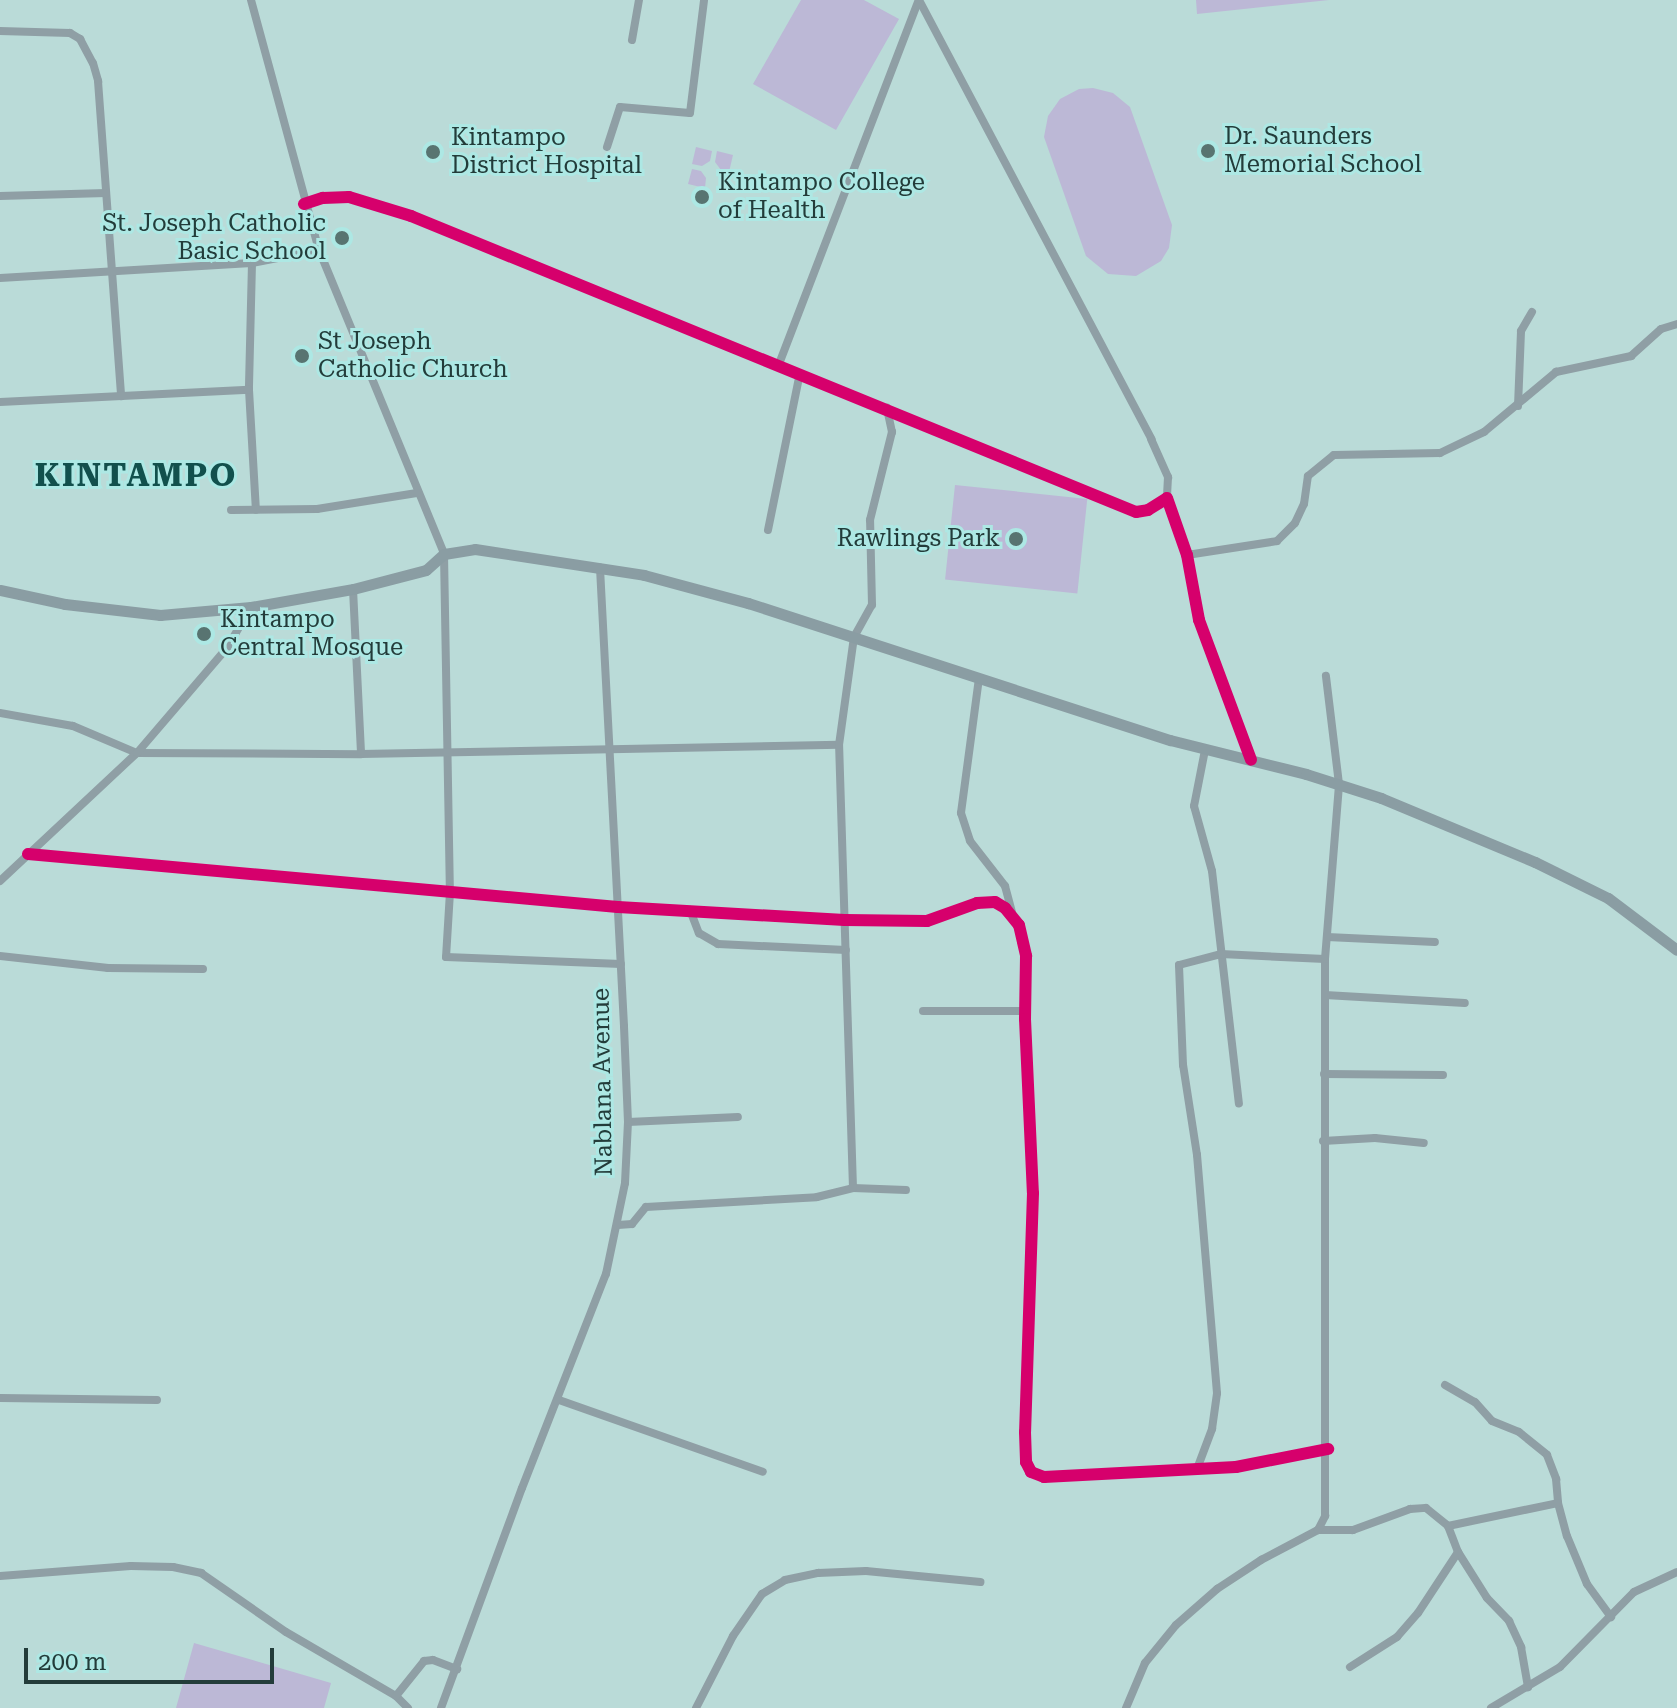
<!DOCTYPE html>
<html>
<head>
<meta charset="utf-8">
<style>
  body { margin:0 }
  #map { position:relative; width:1677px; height:1708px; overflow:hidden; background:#badbd8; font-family:"Roboto Serif",serif }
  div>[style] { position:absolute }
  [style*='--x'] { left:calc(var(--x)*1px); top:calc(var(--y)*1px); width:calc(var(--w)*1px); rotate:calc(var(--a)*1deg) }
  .green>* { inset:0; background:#bcb8d6; transform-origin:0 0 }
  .minor>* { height:8px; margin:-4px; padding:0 4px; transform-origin:4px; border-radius:4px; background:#8f9fa5 }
  .secondary>* { height:11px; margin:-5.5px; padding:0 5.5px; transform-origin:5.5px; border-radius:5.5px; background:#8a9da3 }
  .cycleway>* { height:12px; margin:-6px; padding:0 6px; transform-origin:6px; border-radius:6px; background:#d6006c }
  .dots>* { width:22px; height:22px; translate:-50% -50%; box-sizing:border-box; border:4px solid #ade8e4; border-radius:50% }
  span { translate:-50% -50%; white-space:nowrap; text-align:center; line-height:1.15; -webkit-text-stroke:6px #ade8e4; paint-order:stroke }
  .poi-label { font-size:24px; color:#233c3a }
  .left { translate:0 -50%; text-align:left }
  .right { translate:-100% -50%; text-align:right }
  .street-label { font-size:24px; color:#233c3a }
  .district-label { font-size:32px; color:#12504d; font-weight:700; letter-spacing:2px }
  .scale { position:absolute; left:24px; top:1648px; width:250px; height:36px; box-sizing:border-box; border:4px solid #233c3a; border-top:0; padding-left:10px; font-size:24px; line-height:28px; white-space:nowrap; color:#233c3a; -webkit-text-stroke:6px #ade8e4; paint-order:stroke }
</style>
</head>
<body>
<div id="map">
  <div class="green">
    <i style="clip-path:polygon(801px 0,864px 0,899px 19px,836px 130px,753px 84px)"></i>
    <i style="clip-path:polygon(1196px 0,1329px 0,1197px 14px)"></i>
    <i style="clip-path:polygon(1093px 88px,1113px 93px,1130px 107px,1172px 225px,1169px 248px,1161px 261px,1136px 276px,1108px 274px,1086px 256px,1044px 137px,1048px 116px,1060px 99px,1079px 89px)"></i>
    <i style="clip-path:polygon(696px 147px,712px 151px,710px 161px,702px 166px,692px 164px)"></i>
    <i style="clip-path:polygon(717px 151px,733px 155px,729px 172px,721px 170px,715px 162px)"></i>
    <i style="clip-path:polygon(692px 169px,701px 171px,706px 178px,705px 188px,688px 184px)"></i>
    <i style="left:955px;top:485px;width:133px;height:95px;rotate:6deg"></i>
    <i style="clip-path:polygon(194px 1643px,331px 1683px,324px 1708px,176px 1708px)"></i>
  </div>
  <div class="minor">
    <i style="--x:251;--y:0;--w:259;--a:74.8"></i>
    <i style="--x:319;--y:250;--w:329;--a:67.6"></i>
    <i style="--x:444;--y:554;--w:338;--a:89"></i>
    <i style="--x:450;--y:892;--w:65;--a:93.5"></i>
    <i style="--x:446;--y:957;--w:175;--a:2.3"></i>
    <i style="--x:919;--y:0;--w:497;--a:62.1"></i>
    <i style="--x:1151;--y:439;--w:42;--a:65.9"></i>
    <i style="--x:1168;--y:477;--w:21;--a:93"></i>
    <i style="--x:0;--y:31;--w:70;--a:1.6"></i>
    <i style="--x:70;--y:33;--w:12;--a:31"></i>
    <i style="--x:80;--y:39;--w:27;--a:62"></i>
    <i style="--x:93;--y:63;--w:19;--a:74"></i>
    <i style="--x:98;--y:81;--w:316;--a:85.8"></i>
    <i style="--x:632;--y:40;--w:41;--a:-80.1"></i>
    <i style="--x:607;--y:147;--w:42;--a:-72"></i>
    <i style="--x:620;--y:107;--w:70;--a:4.9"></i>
    <i style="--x:690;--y:113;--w:114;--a:-82.9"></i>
    <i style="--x:0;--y:196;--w:106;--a:-1.6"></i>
    <i style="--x:304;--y:204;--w:20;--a:-18"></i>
    <i style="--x:323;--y:198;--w:26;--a:-2"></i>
    <i style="--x:349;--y:197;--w:65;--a:17"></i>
    <i style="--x:411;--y:216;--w:783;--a:22.21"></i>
    <i style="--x:1136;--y:512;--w:12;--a:-9"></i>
    <i style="--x:1148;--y:510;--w:22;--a:-32"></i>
    <i style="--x:1167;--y:498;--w:60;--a:70.7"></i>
    <i style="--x:1187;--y:555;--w:66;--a:79.5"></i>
    <i style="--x:1199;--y:620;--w:149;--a:69.6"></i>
    <i style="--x:252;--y:263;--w:127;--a:91.4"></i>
    <i style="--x:249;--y:390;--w:120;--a:86.7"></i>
    <i style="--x:0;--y:278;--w:252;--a:-3.4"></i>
    <i style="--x:252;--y:263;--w:68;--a:-11"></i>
    <i style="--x:779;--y:364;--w:390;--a:-69"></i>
    <i style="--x:0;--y:402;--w:249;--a:-2.8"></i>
    <i style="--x:1518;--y:406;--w:75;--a:-87.7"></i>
    <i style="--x:1521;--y:331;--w:22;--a:-60"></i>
    <i style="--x:231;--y:510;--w:86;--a:-0.7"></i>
    <i style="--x:317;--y:509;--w:101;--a:-9.1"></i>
    <i style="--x:768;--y:530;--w:160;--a:-78.5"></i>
    <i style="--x:1187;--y:555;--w:91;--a:-8.8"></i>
    <i style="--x:1277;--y:541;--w:25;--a:-45"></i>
    <i style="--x:1295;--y:523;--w:21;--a:-65"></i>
    <i style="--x:1304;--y:504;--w:28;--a:-82"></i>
    <i style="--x:1308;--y:476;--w:33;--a:-39"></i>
    <i style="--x:1334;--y:455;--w:106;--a:-1.1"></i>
    <i style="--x:1440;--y:453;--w:49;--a:-25.5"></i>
    <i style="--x:1484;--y:432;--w:94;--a:-39.8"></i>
    <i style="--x:1556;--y:372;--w:77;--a:-12"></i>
    <i style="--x:1631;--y:356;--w:40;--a:-42"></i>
    <i style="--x:1661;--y:329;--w:17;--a:-17"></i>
    <i style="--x:353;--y:589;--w:165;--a:87.2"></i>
    <i style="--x:979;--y:678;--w:136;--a:97.6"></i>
    <i style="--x:961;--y:813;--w:29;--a:72"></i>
    <i style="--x:970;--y:841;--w:57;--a:52.1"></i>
    <i style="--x:1005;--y:886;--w:30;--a:75"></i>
    <i style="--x:0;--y:713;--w:74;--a:10.1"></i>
    <i style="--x:73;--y:726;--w:69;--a:22.9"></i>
    <i style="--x:137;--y:753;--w:224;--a:0.3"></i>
    <i style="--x:361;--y:754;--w:478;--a:-1.1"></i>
    <i style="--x:1205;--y:750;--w:57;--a:101.1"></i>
    <i style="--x:1194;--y:806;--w:67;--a:74.5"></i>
    <i style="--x:1212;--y:871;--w:234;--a:83.4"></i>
    <i style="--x:28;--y:854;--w:592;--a:5.13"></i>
    <i style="--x:618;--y:907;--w:227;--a:3.3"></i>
    <i style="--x:845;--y:920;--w:82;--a:0.7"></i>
    <i style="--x:927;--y:921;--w:53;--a:-19.8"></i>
    <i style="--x:977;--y:903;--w:18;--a:-3"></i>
    <i style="--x:995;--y:902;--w:12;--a:31"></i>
    <i style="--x:1005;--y:908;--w:22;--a:51"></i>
    <i style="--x:1019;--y:925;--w:32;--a:77"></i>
    <i style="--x:1026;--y:956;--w:63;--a:90.9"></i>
    <i style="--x:1025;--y:1019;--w:174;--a:87.4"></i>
    <i style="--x:1033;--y:1193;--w:239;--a:91.9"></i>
    <i style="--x:1025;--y:1432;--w:30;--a:88"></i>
    <i style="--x:1026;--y:1462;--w:11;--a:63"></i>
    <i style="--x:1031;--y:1472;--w:14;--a:21"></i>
    <i style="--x:1044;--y:1477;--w:192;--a:-3"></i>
    <i style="--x:1236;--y:1467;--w:94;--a:-11.1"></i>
    <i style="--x:0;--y:881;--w:187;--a:-43.1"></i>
    <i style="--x:137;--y:753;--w:138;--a:-49.4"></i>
    <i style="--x:227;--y:648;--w:48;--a:-59.7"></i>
    <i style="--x:690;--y:910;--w:25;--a:69"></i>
    <i style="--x:699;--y:933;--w:22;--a:30"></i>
    <i style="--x:718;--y:944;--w:128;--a:2.7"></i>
    <i style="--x:1327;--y:937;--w:108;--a:2.7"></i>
    <i style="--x:0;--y:956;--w:109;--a:6.3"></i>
    <i style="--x:108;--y:968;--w:95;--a:0.6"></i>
    <i style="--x:1325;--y:995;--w:140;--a:3.3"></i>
    <i style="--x:923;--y:1011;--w:102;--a:0"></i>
    <i style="--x:1324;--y:1074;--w:119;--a:0.5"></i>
    <i style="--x:628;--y:1122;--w:110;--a:-2.6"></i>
    <i style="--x:1323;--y:1141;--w:52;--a:-3.3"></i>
    <i style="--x:1375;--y:1138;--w:49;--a:5.8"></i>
    <i style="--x:853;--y:1188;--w:53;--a:2.2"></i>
    <i style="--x:618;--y:1225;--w:14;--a:-4"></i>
    <i style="--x:632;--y:1224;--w:22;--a:-51"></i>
    <i style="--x:646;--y:1207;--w:171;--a:-3.3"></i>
    <i style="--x:817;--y:1197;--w:37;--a:-14"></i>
    <i style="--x:853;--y:1188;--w:443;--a:-91.8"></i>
    <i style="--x:839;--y:745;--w:109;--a:-82.1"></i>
    <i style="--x:854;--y:637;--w:37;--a:-61"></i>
    <i style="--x:872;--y:605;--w:85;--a:-91.3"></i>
    <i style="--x:870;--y:520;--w:91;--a:-76"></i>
    <i style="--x:892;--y:432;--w:25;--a:-102"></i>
    <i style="--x:1445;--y:1385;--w:34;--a:30"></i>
    <i style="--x:1475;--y:1402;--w:25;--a:48"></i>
    <i style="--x:1492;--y:1421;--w:29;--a:22"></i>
    <i style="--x:1519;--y:1432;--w:36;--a:39"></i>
    <i style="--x:1547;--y:1455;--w:26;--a:69"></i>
    <i style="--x:1556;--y:1479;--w:24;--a:85"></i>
    <i style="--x:1558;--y:1503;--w:34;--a:75"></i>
    <i style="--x:1567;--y:1536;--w:52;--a:67.4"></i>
    <i style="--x:1587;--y:1584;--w:41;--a:54"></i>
    <i style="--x:0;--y:1398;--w:157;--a:0.7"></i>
    <i style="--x:559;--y:1400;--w:216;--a:19.4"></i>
    <i style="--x:1197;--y:1469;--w:43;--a:-69.4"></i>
    <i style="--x:1212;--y:1429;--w:36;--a:-82"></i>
    <i style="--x:1217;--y:1393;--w:239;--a:-94.8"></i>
    <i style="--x:1197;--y:1155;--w:91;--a:-98.8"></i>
    <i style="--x:1183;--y:1065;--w:100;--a:-92.3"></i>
    <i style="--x:1179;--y:965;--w:43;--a:-14.7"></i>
    <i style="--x:1221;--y:954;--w:104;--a:2.8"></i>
    <i style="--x:1448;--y:1526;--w:28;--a:69"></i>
    <i style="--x:1458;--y:1552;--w:54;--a:57.8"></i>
    <i style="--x:1487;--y:1598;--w:32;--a:46"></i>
    <i style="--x:1509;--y:1621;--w:29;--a:65"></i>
    <i style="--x:1521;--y:1647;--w:41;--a:80.1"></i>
    <i style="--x:1318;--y:1530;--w:35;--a:0"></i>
    <i style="--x:1353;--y:1530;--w:61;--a:-20.2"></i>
    <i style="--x:1410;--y:1509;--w:16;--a:-4"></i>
    <i style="--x:1426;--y:1508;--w:28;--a:39"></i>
    <i style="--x:1448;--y:1526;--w:112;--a:-11.8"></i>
    <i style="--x:0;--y:1576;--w:131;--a:-4.4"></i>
    <i style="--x:131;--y:1566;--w:42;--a:1.4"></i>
    <i style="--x:173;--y:1567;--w:29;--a:12"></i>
    <i style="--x:201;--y:1573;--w:103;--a:34.8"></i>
    <i style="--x:286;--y:1632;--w:127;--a:30.2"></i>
    <i style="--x:396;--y:1696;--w:17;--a:45"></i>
    <i style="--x:1350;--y:1667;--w:56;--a:-32.6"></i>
    <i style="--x:1397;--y:1637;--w:32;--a:-49"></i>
    <i style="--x:1418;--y:1613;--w:73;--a:-56.7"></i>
    <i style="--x:396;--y:1696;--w:45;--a:-51.3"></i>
    <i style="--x:424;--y:1661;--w:9;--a:-6"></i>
    <i style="--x:433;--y:1660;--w:26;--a:21"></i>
    <i style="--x:441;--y:1708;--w:234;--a:-69.8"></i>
    <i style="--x:522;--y:1488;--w:230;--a:-68.6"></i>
    <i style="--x:606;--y:1274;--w:93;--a:-78.2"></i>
    <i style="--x:625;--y:1183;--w:61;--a:-87.2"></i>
    <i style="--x:628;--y:1122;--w:96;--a:-92.4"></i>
    <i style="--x:624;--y:1026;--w:459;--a:-93"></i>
    <i style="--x:696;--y:1708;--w:81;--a:-62.8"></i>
    <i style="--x:733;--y:1636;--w:51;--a:-55.4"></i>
    <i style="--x:762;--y:1594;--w:27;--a:-31"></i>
    <i style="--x:785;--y:1580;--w:34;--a:-12"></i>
    <i style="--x:818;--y:1573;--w:48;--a:-2.4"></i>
    <i style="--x:866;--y:1571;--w:115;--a:5.5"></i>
    <i style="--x:1126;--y:1708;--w:49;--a:-67.1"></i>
    <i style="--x:1145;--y:1663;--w:49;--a:-50.8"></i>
    <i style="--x:1176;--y:1625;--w:55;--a:-41.3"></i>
    <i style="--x:1217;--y:1589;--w:53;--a:-33.4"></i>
    <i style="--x:1261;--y:1560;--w:64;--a:-27.8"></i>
    <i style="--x:1318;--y:1530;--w:16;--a:-63"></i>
    <i style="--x:1325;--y:1516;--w:557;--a:-90"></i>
    <i style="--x:1325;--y:959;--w:176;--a:-85.4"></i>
    <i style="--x:1339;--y:784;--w:109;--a:-96.9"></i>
    <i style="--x:1491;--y:1708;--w:80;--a:-30.7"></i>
    <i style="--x:1560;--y:1667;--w:105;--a:-45.4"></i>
    <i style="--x:1634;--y:1592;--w:47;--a:-24.9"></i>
  </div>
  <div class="secondary">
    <i style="--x:0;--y:590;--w:66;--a:12.2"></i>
    <i style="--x:65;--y:604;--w:96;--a:6.6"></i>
    <i style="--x:160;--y:615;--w:91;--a:-5"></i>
    <i style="--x:251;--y:607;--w:104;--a:-10"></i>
    <i style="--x:353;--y:589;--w:75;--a:-14.6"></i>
    <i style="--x:426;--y:570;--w:24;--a:-42"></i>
    <i style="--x:444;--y:554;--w:31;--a:-9"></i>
    <i style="--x:475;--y:549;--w:171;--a:8.7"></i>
    <i style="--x:644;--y:575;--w:108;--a:15.1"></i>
    <i style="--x:748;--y:603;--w:444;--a:18"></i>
    <i style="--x:1170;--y:740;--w:140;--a:14"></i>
    <i style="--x:1306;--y:774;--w:79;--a:17.7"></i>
    <i style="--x:1381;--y:798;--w:167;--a:22.6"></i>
    <i style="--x:1535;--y:862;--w:81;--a:26.3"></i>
    <i style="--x:1608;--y:898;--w:86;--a:37"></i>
  </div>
  <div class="cycleway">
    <i style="--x:304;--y:204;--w:20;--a:-18"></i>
    <i style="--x:323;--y:198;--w:26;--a:-2"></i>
    <i style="--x:349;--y:197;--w:65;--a:17"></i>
    <i style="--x:411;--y:216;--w:783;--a:22.21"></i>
    <i style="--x:1136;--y:512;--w:12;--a:-9"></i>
    <i style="--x:1148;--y:510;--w:22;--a:-32"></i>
    <i style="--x:1167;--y:498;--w:60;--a:70.7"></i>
    <i style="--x:1187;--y:555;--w:66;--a:79.5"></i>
    <i style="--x:1199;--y:620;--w:149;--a:69.6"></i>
    <i style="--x:28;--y:854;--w:592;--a:5.13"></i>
    <i style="--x:618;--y:907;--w:227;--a:3.3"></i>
    <i style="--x:845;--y:920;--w:82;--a:0.7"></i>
    <i style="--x:927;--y:921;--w:53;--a:-19.8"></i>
    <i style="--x:977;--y:903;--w:18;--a:-3"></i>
    <i style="--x:995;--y:902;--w:12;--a:31"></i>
    <i style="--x:1005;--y:908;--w:22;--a:51"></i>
    <i style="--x:1019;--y:925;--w:32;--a:77"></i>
    <i style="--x:1026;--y:956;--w:63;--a:90.9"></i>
    <i style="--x:1025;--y:1019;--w:174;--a:87.4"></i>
    <i style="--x:1033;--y:1193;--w:239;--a:91.9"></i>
    <i style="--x:1025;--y:1432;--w:30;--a:88"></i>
    <i style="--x:1026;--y:1462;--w:11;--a:63"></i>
    <i style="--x:1031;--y:1472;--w:14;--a:21"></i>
    <i style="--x:1044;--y:1477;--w:192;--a:-3"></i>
    <i style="--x:1236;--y:1467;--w:94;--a:-11.1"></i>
  </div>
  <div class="dots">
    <i style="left:1208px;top:151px;background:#587471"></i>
    <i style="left:433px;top:152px;background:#587471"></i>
    <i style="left:702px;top:197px;background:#587471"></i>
    <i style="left:342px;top:238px;background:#587471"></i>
    <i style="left:302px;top:356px;background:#587471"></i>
    <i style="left:1016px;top:539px;background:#587471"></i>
    <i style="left:204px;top:634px;background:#587471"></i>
  </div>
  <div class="poi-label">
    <span class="left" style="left:1224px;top:151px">Dr. Saunders<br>Memorial School</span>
    <span class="left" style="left:451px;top:152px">Kintampo<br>District Hospital</span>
    <span class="left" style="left:718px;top:197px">Kintampo College<br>of Health</span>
    <span class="right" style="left:326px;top:238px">St. Joseph Catholic<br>Basic School</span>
    <span class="left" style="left:318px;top:356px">St Joseph<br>Catholic Church</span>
    <span class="right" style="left:1000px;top:539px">Rawlings Park</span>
    <span class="left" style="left:220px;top:634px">Kintampo<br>Central Mosque</span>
  </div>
  <div class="street-label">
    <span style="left:603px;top:1082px;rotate:-91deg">Nablana Avenue</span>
  </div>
  <div class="district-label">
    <span style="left:136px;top:475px">KINTAMPO</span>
  </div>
  <div class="scale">200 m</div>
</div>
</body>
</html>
